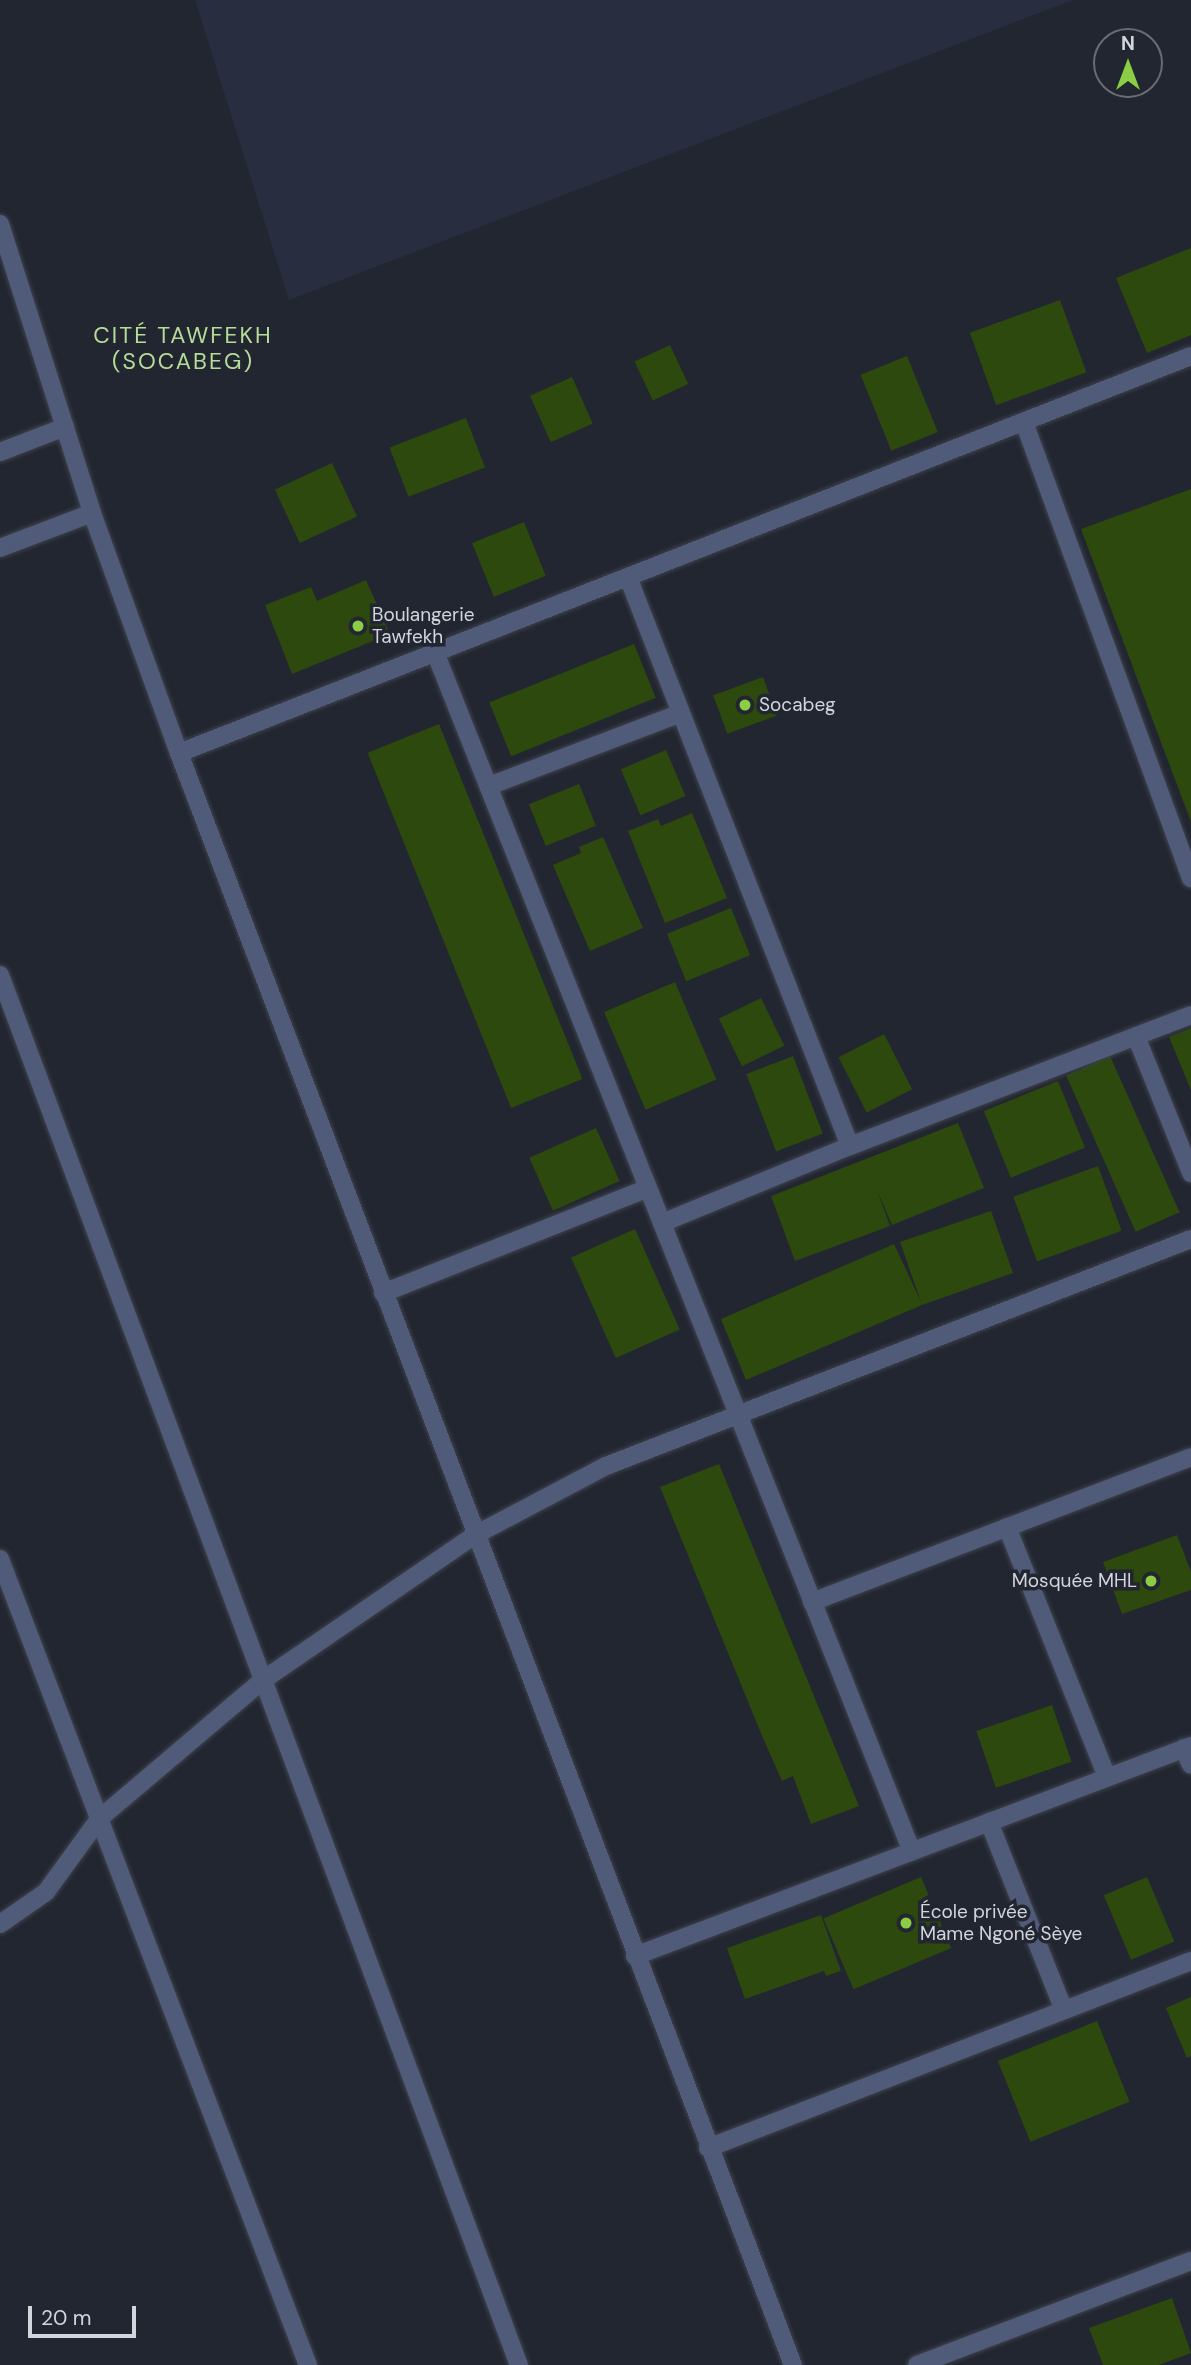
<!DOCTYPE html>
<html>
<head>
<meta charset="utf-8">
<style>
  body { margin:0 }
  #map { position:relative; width:1191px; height:2365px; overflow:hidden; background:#222631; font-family:"DM Sans",sans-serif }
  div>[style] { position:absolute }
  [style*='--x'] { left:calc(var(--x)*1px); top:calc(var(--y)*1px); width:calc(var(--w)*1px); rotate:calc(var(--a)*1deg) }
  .built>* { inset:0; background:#282e3f }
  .building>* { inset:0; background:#2d490e; transform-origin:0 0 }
  .roads { filter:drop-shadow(0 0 2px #3e424c) drop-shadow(0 0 2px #3e424c) }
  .minor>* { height:18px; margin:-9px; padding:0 9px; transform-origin:9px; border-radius:9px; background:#505b79 }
  .dots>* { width:19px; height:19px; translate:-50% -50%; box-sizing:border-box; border:4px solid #222631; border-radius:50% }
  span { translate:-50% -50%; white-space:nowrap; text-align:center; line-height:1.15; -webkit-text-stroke:7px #222631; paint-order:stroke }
  .poi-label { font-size:19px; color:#d2d5dc }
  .left { translate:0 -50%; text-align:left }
  .right { translate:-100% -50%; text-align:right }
  .quarter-label { font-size:23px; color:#b6dd98; letter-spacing:2px }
  .north { position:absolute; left:1093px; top:28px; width:70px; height:70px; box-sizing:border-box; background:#222631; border:2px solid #686c75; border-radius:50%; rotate:0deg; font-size:19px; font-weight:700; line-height:28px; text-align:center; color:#d2d5dc }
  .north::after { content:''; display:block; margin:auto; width:24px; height:32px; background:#8bce46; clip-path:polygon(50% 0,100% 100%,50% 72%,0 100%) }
  .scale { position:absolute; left:28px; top:2306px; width:108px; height:32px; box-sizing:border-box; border:4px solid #d2d5dc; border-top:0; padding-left:9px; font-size:21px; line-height:24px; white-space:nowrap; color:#d2d5dc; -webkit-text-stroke:5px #222631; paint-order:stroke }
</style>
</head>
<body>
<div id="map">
  <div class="built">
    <i style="clip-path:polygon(195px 0,1073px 0,289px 300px)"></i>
  </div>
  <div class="building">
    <i style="clip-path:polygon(1191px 248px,1191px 335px,1147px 353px,1116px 278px)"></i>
    <i style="left:1060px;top:300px;width:77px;height:96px;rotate:70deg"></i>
    <i style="left:670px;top:345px;width:43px;height:39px;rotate:65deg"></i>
    <i style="left:907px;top:356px;width:82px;height:50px;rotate:68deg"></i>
    <i style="left:572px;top:377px;width:51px;height:46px;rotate:66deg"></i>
    <i style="left:466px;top:418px;width:53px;height:82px;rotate:69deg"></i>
    <i style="left:332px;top:463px;width:59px;height:63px;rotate:65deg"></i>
    <i style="clip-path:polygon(1191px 489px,1191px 822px,1081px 529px)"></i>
    <i style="left:524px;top:522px;width:58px;height:56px;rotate:68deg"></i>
    <i style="clip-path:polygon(366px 580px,390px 634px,292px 674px,265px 605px,311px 587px,317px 601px)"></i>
    <i style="left:634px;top:644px;width:58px;height:156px;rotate:68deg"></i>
    <i style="left:763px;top:677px;width:41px;height:53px;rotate:70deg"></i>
    <i style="left:439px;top:724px;width:383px;height:77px;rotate:68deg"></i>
    <i style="left:666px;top:750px;width:50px;height:49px;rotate:67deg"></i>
    <i style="left:579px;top:784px;width:45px;height:54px;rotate:68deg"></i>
    <i style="clip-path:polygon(692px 813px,727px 898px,665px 923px,628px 831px,658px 819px,661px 826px)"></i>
    <i style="clip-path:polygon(603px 837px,643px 928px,590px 951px,553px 865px,581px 853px,579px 847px)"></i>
    <i style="left:731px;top:908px;width:51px;height:69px;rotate:68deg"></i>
    <i style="left:675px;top:982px;width:106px;height:77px;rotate:67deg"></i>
    <i style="left:761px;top:998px;width:53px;height:47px;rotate:64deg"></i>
    <i style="clip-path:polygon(1191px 1028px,1191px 1090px,1169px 1037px)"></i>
    <i style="left:884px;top:1034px;width:62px;height:51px;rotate:63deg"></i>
    <i style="left:793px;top:1056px;width:83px;height:50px;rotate:69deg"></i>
    <i style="left:1110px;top:1056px;width:171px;height:48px;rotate:66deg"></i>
    <i style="left:1058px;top:1081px;width:72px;height:80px;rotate:68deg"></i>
    <i style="clip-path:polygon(958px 1123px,984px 1188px,892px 1225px,877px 1190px,890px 1226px,795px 1261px,771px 1196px)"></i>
    <i style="left:596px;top:1128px;width:58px;height:73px;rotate:66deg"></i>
    <i style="left:1098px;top:1166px;width:69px;height:90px;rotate:70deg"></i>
    <i style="clip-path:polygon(991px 1211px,1013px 1273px,922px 1305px,746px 1380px,721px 1319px,894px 1244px,921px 1302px,900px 1242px)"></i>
    <i style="left:635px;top:1229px;width:110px;height:70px;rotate:66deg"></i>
    <i style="clip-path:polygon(719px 1464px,859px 1806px,811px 1824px,793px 1776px,782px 1781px,763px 1738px,660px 1487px)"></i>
    <i style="clip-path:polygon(1177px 1535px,1191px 1572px,1191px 1590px,1122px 1614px,1103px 1562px)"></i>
    <i style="left:1052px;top:1705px;width:60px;height:80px;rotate:71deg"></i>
    <i style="left:921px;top:1877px;width:77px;height:106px;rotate:67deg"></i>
    <i style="left:1147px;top:1877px;width:70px;height:47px;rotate:67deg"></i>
    <i style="clip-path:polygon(821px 1915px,841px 1971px,826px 1976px,824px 1971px,745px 1999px,727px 1948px)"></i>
    <i style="clip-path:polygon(1191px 1997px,1191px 2056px,1187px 2058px,1166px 2008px)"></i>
    <i style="left:1097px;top:2021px;width:87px;height:107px;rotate:68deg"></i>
    <i style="clip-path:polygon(1172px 2298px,1191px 2353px,1159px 2365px,1103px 2365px,1089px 2328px)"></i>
  </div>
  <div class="roads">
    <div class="minor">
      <i style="--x:0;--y:224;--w:303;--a:72.3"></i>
      <i style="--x:92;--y:513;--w:255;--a:70.1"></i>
      <i style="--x:179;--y:753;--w:1725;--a:69.15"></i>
      <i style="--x:1024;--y:422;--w:486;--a:69.9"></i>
      <i style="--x:0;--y:452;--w:70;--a:-21"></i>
      <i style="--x:0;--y:548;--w:98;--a:-20.8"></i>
      <i style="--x:628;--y:577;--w:611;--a:68.69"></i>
      <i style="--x:435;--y:652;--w:1291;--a:68.32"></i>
      <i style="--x:179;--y:753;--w:1087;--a:-21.42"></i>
      <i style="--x:489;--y:786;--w:205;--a:-20.8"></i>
      <i style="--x:0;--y:975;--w:1484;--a:69.53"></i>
      <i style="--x:1136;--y:1036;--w:148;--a:68.1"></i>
      <i style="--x:662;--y:1223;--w:203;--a:-22.3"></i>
      <i style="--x:850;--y:1146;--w:365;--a:-21"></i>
      <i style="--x:383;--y:1293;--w:285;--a:-21.6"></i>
      <i style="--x:1007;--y:1527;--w:269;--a:68.2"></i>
      <i style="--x:0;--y:1559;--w:863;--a:69.09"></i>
      <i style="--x:812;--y:1602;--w:406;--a:-20.9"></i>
      <i style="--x:1184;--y:1748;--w:18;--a:68"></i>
      <i style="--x:989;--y:1822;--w:202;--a:68.3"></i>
      <i style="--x:0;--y:1924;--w:56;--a:-34.8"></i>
      <i style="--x:46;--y:1892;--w:90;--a:-54"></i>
      <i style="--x:99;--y:1819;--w:215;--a:-40.3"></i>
      <i style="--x:263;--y:1680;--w:257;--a:-34.4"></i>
      <i style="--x:475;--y:1535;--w:148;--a:-27.8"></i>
      <i style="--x:606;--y:1466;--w:627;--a:-21.21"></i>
      <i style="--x:635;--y:1956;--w:594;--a:-20.69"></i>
      <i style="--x:708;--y:2148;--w:518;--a:-21.16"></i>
      <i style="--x:917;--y:2365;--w:293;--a:-20.8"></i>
    </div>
  </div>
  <div class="dots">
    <i style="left:358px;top:626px;background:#8bce46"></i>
    <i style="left:745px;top:705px;background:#8bce46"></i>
    <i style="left:1151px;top:1581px;background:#8bce46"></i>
    <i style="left:906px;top:1923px;background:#8bce46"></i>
  </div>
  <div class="poi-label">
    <span class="left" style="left:372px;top:626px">Boulangerie<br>Tawfekh</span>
    <span class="left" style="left:759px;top:705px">Socabeg</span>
    <span class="right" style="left:1137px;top:1581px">Mosquée MHL</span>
    <span class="left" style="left:920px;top:1923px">École privée<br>Mame Ngoné Sèye</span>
  </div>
  <div class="quarter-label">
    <span style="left:183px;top:348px">CITÉ TAWFEKH<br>(SOCABEG)</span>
  </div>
  <div class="north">N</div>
  <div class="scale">20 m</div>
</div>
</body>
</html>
